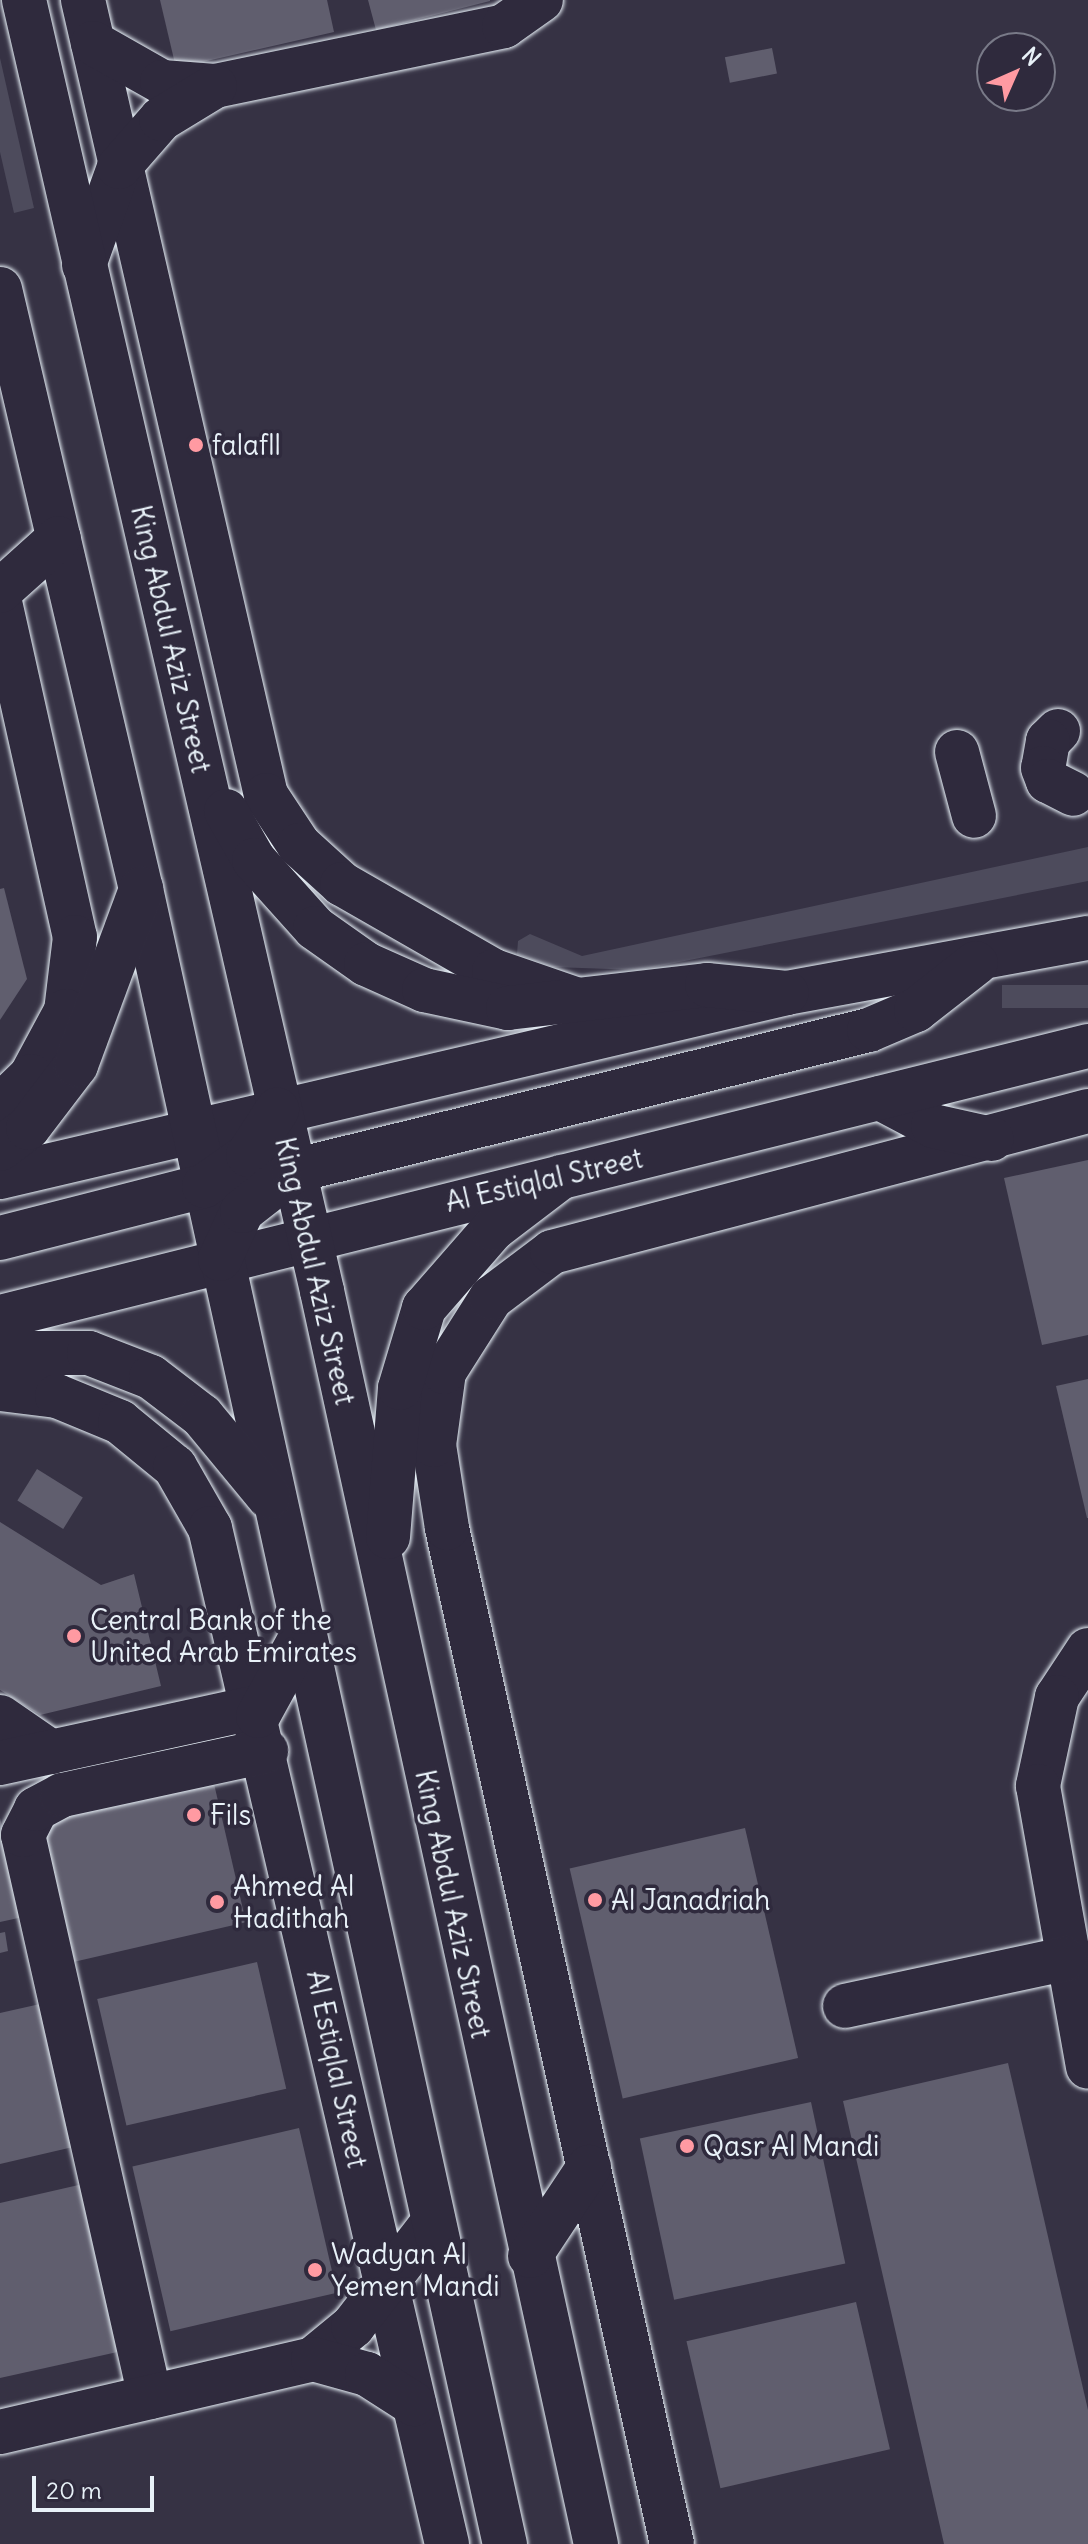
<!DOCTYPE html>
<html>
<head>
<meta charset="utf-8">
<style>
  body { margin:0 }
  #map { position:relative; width:1088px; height:2544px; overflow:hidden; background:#363244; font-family:Delius,sans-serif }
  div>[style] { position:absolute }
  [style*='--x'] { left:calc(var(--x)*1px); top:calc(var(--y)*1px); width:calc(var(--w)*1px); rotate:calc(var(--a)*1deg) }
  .green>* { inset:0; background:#4d4b5c; transform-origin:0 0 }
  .building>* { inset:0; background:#605e6e; transform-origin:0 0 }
  .roads { filter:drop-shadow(0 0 2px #e8f1f8) drop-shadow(0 0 2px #e8f1f8) }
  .minor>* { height:44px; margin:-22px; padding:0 22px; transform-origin:22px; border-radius:22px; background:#2f2a3d }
  .major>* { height:44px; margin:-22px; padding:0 22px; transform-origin:22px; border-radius:22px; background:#2f2a3d }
  .highway>* { height:44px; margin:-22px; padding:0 22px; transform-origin:22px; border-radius:22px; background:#2f2a3d }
  .dots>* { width:22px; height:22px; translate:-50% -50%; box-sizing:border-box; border:4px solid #2f2a3d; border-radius:50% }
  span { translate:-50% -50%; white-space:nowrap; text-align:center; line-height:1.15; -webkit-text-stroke:7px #2f2a3d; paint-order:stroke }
  .poi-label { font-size:28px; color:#e8f1f8 }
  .left { translate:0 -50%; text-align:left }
  .street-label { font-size:28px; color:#e8f1f8 }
  .north { position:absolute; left:976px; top:32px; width:80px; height:80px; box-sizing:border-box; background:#2f2a3d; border:2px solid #797a88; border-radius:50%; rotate:45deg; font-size:22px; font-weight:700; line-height:32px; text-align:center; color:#e8f1f8 }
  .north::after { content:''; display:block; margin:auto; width:28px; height:36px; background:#ff9aa2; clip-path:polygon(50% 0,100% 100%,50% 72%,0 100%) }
  .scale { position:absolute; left:32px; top:2476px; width:122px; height:36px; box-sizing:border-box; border:4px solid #e8f1f8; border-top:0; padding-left:10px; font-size:24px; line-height:28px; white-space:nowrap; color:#e8f1f8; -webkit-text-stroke:6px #2f2a3d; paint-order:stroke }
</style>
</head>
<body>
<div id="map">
  <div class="green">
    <i style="clip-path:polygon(0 58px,34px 208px,14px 213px,0 152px)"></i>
    <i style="clip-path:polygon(1088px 847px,1088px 881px,639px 970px,553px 967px,517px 954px,518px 941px,530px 934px,582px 956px)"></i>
    <i style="left:1088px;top:985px;width:23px;height:86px;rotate:90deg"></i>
  </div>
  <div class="building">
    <i style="clip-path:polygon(160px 0,327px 0,334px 32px,176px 68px)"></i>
    <i style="clip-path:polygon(368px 0,490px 0,490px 1px,376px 30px)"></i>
    <i style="left:772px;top:48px;width:26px;height:48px;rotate:79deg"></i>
    <i style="clip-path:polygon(4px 888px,27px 979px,0 1020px,0 889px)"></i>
    <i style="clip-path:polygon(1088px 1160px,1088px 1335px,1042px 1345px,1004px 1178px)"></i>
    <i style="clip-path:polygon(1088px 1379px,1088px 1518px,1087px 1518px,1056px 1386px)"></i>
    <i style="left:37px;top:1469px;width:54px;height:37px;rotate:32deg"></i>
    <i style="clip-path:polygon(0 1522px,101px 1585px,134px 1574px,161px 1686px,40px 1715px,0 1690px)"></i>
    <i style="left:212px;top:1775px;width:151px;height:176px;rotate:77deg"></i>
    <i style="clip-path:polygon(0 1818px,23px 1917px,0 1922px)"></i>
    <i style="left:745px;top:1828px;width:236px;height:180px;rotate:77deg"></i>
    <i style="clip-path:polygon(5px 1932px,8px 1951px,0 1953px,0 1933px)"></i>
    <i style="left:257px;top:1962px;width:130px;height:164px;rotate:77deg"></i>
    <i style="clip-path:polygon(40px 2004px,73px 2147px,0 2164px,0 2013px)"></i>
    <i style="clip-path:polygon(1008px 2063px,1088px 2410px,1088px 2544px,944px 2544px,843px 2101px)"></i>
    <i style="left:811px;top:2102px;width:165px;height:175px;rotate:78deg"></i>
    <i style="left:299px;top:2128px;width:169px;height:171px;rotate:77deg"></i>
    <i style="clip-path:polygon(83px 2184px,122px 2351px,0 2378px,0 2203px)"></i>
    <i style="left:856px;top:2302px;width:151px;height:174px;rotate:77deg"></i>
  </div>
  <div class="roads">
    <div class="minor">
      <i style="--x:83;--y:0;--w:816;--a:77.04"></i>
      <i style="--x:266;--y:795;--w:60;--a:56.6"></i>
      <i style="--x:299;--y:845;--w:58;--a:42.2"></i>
      <i style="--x:342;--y:884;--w:175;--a:29.8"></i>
      <i style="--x:494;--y:971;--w:92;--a:19"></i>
      <i style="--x:93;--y:43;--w:79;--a:29.5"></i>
      <i style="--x:162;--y:82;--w:53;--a:4.3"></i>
      <i style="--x:215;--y:86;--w:295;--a:-11.7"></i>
      <i style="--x:504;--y:26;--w:45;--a:-35.1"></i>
      <i style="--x:84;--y:265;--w:104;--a:-70.3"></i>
      <i style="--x:119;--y:167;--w:64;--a:-48.8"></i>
      <i style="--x:161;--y:119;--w:63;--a:-31.4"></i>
      <i style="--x:0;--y:602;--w:343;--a:77.4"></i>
      <i style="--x:75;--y:937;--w:75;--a:96.9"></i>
      <i style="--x:66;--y:1011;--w:74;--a:118.3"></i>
      <i style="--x:31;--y:1076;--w:43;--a:135.9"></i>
      <i style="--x:1058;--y:731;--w:14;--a:135"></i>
      <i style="--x:1048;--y:741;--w:27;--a:100"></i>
      <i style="--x:1043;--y:768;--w:14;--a:69"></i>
      <i style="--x:1048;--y:781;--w:28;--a:27"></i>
      <i style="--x:957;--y:752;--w:66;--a:75.1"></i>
      <i style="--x:0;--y:1389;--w:57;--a:7"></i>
      <i style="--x:57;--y:1396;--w:68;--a:22.4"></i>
      <i style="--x:120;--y:1422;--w:71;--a:39.3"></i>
      <i style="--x:175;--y:1467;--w:70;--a:60.2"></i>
      <i style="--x:210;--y:1528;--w:1043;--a:76.87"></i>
      <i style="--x:1088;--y:1650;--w:56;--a:123.4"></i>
      <i style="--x:1057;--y:1697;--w:91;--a:102.1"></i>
      <i style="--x:1038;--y:1786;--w:285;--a:79.9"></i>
      <i style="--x:0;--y:1717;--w:62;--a:34.5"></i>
      <i style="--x:0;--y:1763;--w:262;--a:-12.3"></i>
      <i style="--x:845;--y:2006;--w:225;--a:-12.1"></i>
      <i style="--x:313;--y:2359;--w:52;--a:-39.5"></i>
      <i style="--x:353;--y:2326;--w:128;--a:-52.3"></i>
      <i style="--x:150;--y:2397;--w:576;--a:-102.73"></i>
      <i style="--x:23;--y:1835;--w:29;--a:-63"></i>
      <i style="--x:36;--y:1809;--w:30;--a:-28"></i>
      <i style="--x:62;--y:1795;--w:209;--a:-12.2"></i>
      <i style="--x:0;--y:2432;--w:321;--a:-13.1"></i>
      <i style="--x:313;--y:2359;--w:56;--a:15.5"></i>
      <i style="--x:367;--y:2374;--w:56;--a:32.6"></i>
      <i style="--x:672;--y:2544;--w:1041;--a:-102.49"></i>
      <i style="--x:447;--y:1528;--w:84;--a:-98.9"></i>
      <i style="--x:434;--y:1445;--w:74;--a:-82.2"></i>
      <i style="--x:444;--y:1372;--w:88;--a:-57.6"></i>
      <i style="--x:491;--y:1298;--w:76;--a:-37"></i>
      <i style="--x:552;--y:1252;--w:554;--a:-14.74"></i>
    </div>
    <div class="major">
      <i style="--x:880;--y:1098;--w:60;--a:27.8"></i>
      <i style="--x:933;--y:1126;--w:60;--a:12.4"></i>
      <i style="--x:0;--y:1177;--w:808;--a:-13.16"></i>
      <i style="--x:787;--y:993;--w:306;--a:-10.4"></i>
      <i style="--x:0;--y:1317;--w:1121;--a:-13.99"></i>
    </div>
    <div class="highway">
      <i style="--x:24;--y:0;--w:1325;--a:77"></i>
      <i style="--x:322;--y:1291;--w:1283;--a:77.67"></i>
      <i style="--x:0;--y:289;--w:616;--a:76.78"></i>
      <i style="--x:141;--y:889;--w:1695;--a:77.6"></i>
      <i style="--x:0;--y:591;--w:79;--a:-41.9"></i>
      <i style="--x:226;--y:811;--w:56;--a:60.3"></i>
      <i style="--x:254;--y:860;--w:91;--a:48.1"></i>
      <i style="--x:315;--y:928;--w:62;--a:35.2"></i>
      <i style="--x:366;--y:964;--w:64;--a:24.1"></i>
      <i style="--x:424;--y:990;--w:86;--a:12.1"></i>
      <i style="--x:508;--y:1008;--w:200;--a:-6.6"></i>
      <i style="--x:707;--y:985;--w:80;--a:5.7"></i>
      <i style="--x:0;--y:1149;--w:35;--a:-37"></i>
      <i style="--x:28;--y:1128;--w:79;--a:-52.7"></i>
      <i style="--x:76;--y:1065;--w:188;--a:-69.7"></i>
      <i style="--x:0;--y:1238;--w:211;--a:-14.3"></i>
      <i style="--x:204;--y:1186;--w:54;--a:-35.2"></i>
      <i style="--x:248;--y:1155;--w:54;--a:-57.2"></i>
      <i style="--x:220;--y:1259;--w:53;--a:-65.4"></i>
      <i style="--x:242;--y:1211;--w:65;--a:-38.1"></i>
      <i style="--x:293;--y:1171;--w:593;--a:-13.76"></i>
      <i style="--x:869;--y:1030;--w:51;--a:-23.1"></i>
      <i style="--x:916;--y:1010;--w:76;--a:-38.1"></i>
      <i style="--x:0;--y:1353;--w:89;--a:0"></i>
      <i style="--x:89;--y:1353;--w:66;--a:21.2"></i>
      <i style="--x:151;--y:1377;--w:64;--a:37.4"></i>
      <i style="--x:202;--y:1416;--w:105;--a:50.4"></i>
      <i style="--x:388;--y:1537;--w:149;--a:-85.4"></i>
      <i style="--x:400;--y:1388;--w:84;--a:-73.3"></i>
      <i style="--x:424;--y:1308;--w:105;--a:-48.9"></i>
      <i style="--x:493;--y:1229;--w:86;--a:-37.4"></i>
      <i style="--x:258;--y:1716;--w:98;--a:-61.3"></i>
      <i style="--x:530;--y:2256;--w:107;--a:-56.5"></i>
    </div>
  </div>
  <div class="dots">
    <i style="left:196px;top:445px;background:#ff9aa2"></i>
    <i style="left:74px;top:1636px;background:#ff9aa2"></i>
    <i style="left:194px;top:1815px;background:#ff9aa2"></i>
    <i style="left:595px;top:1900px;background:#ff9aa2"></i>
    <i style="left:217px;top:1902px;background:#ff9aa2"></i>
    <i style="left:687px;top:2146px;background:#ff9aa2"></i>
    <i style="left:315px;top:2270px;background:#ff9aa2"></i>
  </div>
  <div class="poi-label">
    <span class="left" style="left:212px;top:445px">falafll</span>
    <span class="left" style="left:90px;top:1636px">Central Bank of the<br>United Arab Emirates</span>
    <span class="left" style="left:210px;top:1815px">Fils</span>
    <span class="left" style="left:233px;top:1902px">Ahmed Al<br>Hadithah</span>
    <span class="left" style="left:611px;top:1900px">Al Janadriah</span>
    <span class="left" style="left:703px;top:2146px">Qasr Al Mandi</span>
    <span class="left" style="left:331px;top:2270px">Wadyan Al<br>Yemen Mandi</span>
  </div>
  <div class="street-label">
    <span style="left:171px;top:639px;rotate:77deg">King Abdul Aziz Street</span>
    <span style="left:544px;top:1180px;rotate:-13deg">Al Estiqlal Street</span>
    <span style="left:315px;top:1271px;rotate:77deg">King Abdul Aziz Street</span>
    <span style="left:453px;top:1904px;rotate:78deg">King Abdul Aziz Street</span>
    <span style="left:337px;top:2069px;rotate:78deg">Al Estiqlal Street</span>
  </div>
  <div class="north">N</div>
  <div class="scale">20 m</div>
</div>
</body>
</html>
